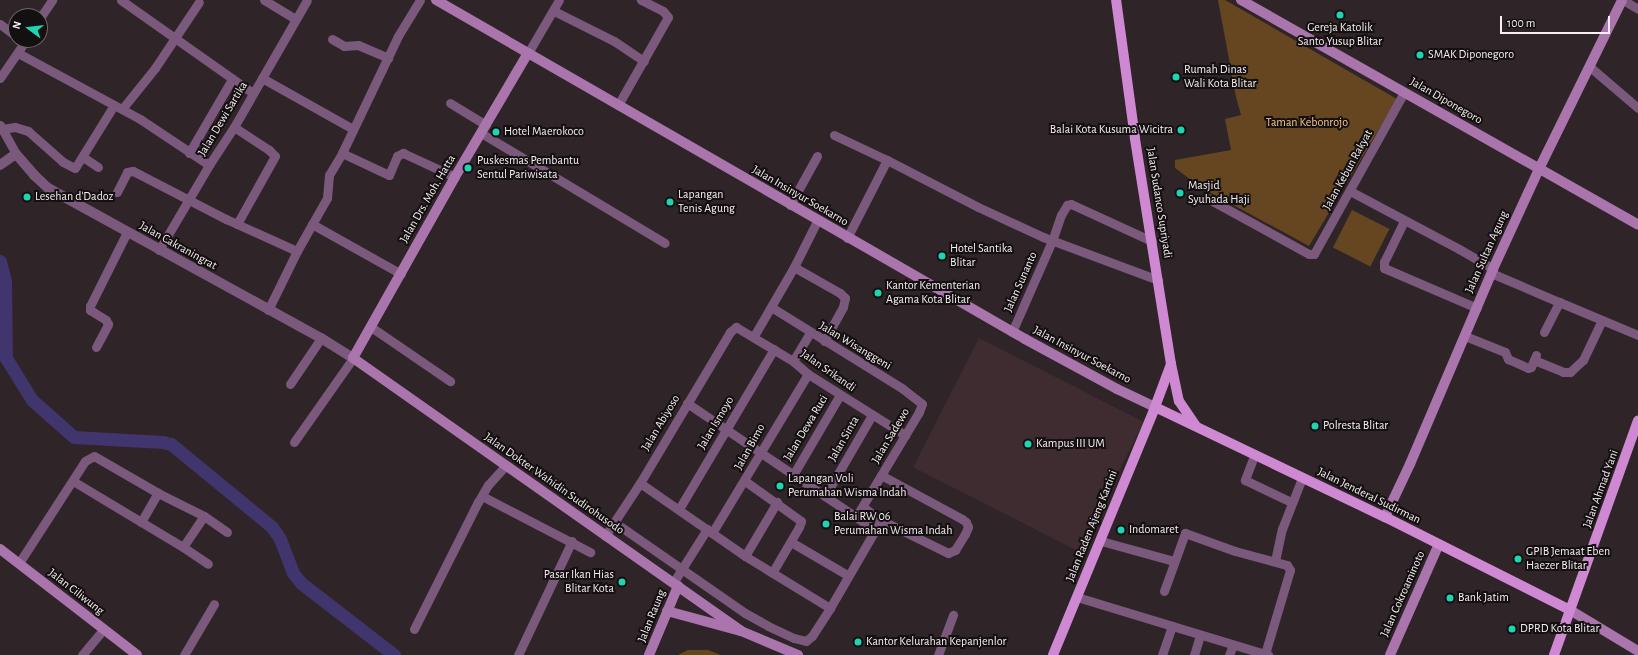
<!DOCTYPE html>
<html>
<head>
<meta charset="utf-8">
<style>
  body { margin:0 }
  #map { position:relative; width:1638px; height:655px; overflow:hidden; background:#2f2427; font-family:"Alegreya Sans",sans-serif }
  div>[style] { position:absolute }
  [style*='--x'] { left:calc(var(--x)*1px); top:calc(var(--y)*1px); width:calc(var(--w)*1px); rotate:calc(var(--a)*1deg) }
  .built>* { inset:0; background:#3e2c31; transform-origin:0 0 }
  .green>* { inset:0; background:#654620; transform-origin:0 0 }
  .river>* { height:13px; margin:-6.5px; padding:0 6.5px; transform-origin:6.5px; border-radius:6.5px; background:#40356c }
  .minor>* { height:9px; margin:-4.5px; padding:0 4.5px; transform-origin:4.5px; border-radius:4.5px; background:#7b597c }
  .tertiary>* { height:10px; margin:-5px; padding:0 5px; transform-origin:5px; border-radius:5px; background:#7b597c }
  .secondary>* { height:10px; margin:-5px; padding:0 5px; transform-origin:5px; border-radius:5px; background:#aa74ad }
  .primary>* { height:10px; margin:-5px; padding:0 5px; transform-origin:5px; border-radius:5px; background:#cf88d2 }
  .dots>* { width:11px; height:11px; translate:-50% -50%; box-sizing:border-box; border:2px solid #140f10; border-radius:50% }
  span { translate:-50% -50%; white-space:nowrap; text-align:center; line-height:1.15; -webkit-text-stroke:4px #140f10; paint-order:stroke }
  .poi-label { font-size:12px; color:#f7eff1 }
  .left { translate:0 -50%; text-align:left }
  .right { translate:-100% -50%; text-align:right }
  .street-label { font-size:12px; color:#f7eff1 }
  .park-label { font-size:12px; color:#fcc78b }
  .north { position:absolute; left:8px; top:8px; width:40px; height:40px; box-sizing:border-box; background:#140f10; border:1px solid #6f696a; border-radius:50%; rotate:285deg; font-size:11px; font-weight:700; line-height:16px; text-align:center; color:#f7eff1 }
  .north::after { content:''; display:block; margin:auto; width:14px; height:18px; background:#1dd5b1; clip-path:polygon(50% 0,100% 100%,50% 72%,0 100%) }
  .scale { position:absolute; left:1500px; top:16px; width:110px; height:18px; box-sizing:border-box; border:2px solid #f7eff1; border-top:0; padding-left:5px; font-size:12px; line-height:14px; white-space:nowrap; color:#f7eff1; -webkit-text-stroke:3px #140f10; paint-order:stroke }
</style>
</head>
<body>
<div id="map">
  <div class="built">
    <i style="left:979px;top:338px;width:185px;height:145px;rotate:27deg"></i>
  </div>
  <div class="green">
    <i style="clip-path:polygon(1218px 0,1225px 0,1397px 99px,1309px 246px,1202px 188px,1175px 168px,1175px 160px,1231px 150px,1225px 119px,1241px 115px,1236px 97px)"></i>
    <i style="left:1352px;top:210px;width:42px;height:42px;rotate:27deg"></i>
    <i style="clip-path:polygon(688px 650px,708px 650px,721px 655px,678px 655px)"></i>
  </div>
  <div class="river">
    <i style="--x:0;--y:261;--w:21;--a:76"></i>
    <i style="--x:5;--y:281;--w:77;--a:89.3"></i>
    <i style="--x:6;--y:358;--w:49;--a:58.2"></i>
    <i style="--x:32;--y:400;--w:56;--a:41.4"></i>
    <i style="--x:74;--y:437;--w:89;--a:3.2"></i>
    <i style="--x:163;--y:442;--w:8;--a:14"></i>
    <i style="--x:171;--y:444;--w:131;--a:39.4"></i>
    <i style="--x:272;--y:527;--w:14;--a:56"></i>
    <i style="--x:280;--y:539;--w:36;--a:69"></i>
    <i style="--x:293;--y:573;--w:13;--a:51"></i>
    <i style="--x:301;--y:583;--w:118;--a:37.7"></i>
  </div>
  <div class="minor">
    <i style="--x:121;--y:0;--w:161;--a:35.2"></i>
    <i style="--x:264;--y:0;--w:37;--a:31"></i>
    <i style="--x:1623;--y:0;--w:17;--a:31"></i>
    <i style="--x:554;--y:11;--w:67;--a:26.6"></i>
    <i style="--x:614;--y:41;--w:36;--a:34"></i>
    <i style="--x:40;--y:18;--w:22;--a:-56"></i>
    <i style="--x:0;--y:24;--w:20;--a:37"></i>
    <i style="--x:332;--y:39;--w:14;--a:30"></i>
    <i style="--x:344;--y:46;--w:14;--a:-4"></i>
    <i style="--x:358;--y:45;--w:33;--a:23"></i>
    <i style="--x:18;--y:53;--w:139;--a:28.4"></i>
    <i style="--x:140;--y:119;--w:83;--a:33.7"></i>
    <i style="--x:528;--y:53;--w:61;--a:-59.7"></i>
    <i style="--x:1590;--y:67;--w:63;--a:40.5"></i>
    <i style="--x:0;--y:78;--w:46;--a:-55.6"></i>
    <i style="--x:262;--y:78;--w:104;--a:29.3"></i>
    <i style="--x:450;--y:103;--w:42;--a:31.4"></i>
    <i style="--x:618;--y:105;--w:101;--a:-60.4"></i>
    <i style="--x:668;--y:17;--w:8;--a:-130"></i>
    <i style="--x:663;--y:11;--w:25;--a:-153"></i>
    <i style="--x:122;--y:109;--w:53;--a:-51.2"></i>
    <i style="--x:155;--y:68;--w:79;--a:-56.3"></i>
    <i style="--x:0;--y:125;--w:33;--a:61"></i>
    <i style="--x:234;--y:127;--w:42;--a:33.3"></i>
    <i style="--x:269;--y:150;--w:8;--a:45"></i>
    <i style="--x:275;--y:156;--w:78;--a:119.2"></i>
    <i style="--x:2;--y:129;--w:13;--a:-9"></i>
    <i style="--x:15;--y:127;--w:14;--a:17"></i>
    <i style="--x:28;--y:131;--w:47;--a:41.5"></i>
    <i style="--x:63;--y:162;--w:13;--a:27"></i>
    <i style="--x:75;--y:168;--w:74;--a:-58.2"></i>
    <i style="--x:481;--y:133;--w:214;--a:30.9"></i>
    <i style="--x:834;--y:135;--w:59;--a:25.3"></i>
    <i style="--x:887;--y:160;--w:102;--a:27.3"></i>
    <i style="--x:978;--y:207;--w:72;--a:24.8"></i>
    <i style="--x:1043;--y:237;--w:123;--a:20.5"></i>
    <i style="--x:189;--y:153;--w:86;--a:-59.8"></i>
    <i style="--x:342;--y:153;--w:52;--a:25.1"></i>
    <i style="--x:389;--y:175;--w:21;--a:-67"></i>
    <i style="--x:397;--y:156;--w:7;--a:-27"></i>
    <i style="--x:403;--y:153;--w:57;--a:24.8"></i>
    <i style="--x:83;--y:157;--w:18;--a:34"></i>
    <i style="--x:1350;--y:191;--w:123;--a:28"></i>
    <i style="--x:1459;--y:249;--w:39;--a:30"></i>
    <i style="--x:117;--y:192;--w:22;--a:-63"></i>
    <i style="--x:127;--y:172;--w:6;--a:-9"></i>
    <i style="--x:133;--y:171;--w:105;--a:27.3"></i>
    <i style="--x:226;--y:219;--w:78;--a:24.3"></i>
    <i style="--x:1207;--y:198;--w:116;--a:28.8"></i>
    <i style="--x:1309;--y:254;--w:5;--a:0"></i>
    <i style="--x:1314;--y:254;--w:185;--a:-60.9"></i>
    <i style="--x:790;--y:205;--w:56;--a:-61.1"></i>
    <i style="--x:1404;--y:221;--w:46;--a:116"></i>
    <i style="--x:1384;--y:262;--w:6;--a:90"></i>
    <i style="--x:1384;--y:268;--w:101;--a:23.3"></i>
    <i style="--x:312;--y:224;--w:102;--a:29.3"></i>
    <i style="--x:847;--y:238;--w:88;--a:-62.9"></i>
    <i style="--x:159;--y:250;--w:99;--a:-59.5"></i>
    <i style="--x:209;--y:165;--w:45;--a:-56.7"></i>
    <i style="--x:234;--y:127;--w:146;--a:-60.1"></i>
    <i style="--x:794;--y:267;--w:53;--a:29.5"></i>
    <i style="--x:840;--y:293;--w:7;--a:45"></i>
    <i style="--x:845;--y:298;--w:9;--a:103"></i>
    <i style="--x:843;--y:307;--w:39;--a:119"></i>
    <i style="--x:1491;--y:273;--w:74;--a:23.1"></i>
    <i style="--x:771;--y:307;--w:155;--a:31.8"></i>
    <i style="--x:903;--y:389;--w:24;--a:38"></i>
    <i style="--x:922;--y:404;--w:9;--a:111"></i>
    <i style="--x:919;--y:412;--w:122;--a:121"></i>
    <i style="--x:268;--y:310;--w:66;--a:-63.8"></i>
    <i style="--x:297;--y:251;--w:61;--a:-60.5"></i>
    <i style="--x:327;--y:198;--w:23;--a:-85"></i>
    <i style="--x:329;--y:175;--w:26;--a:-59"></i>
    <i style="--x:342;--y:153;--w:130;--a:-64.4"></i>
    <i style="--x:398;--y:36;--w:42;--a:-58.6"></i>
    <i style="--x:371;--y:327;--w:96;--a:34.4"></i>
    <i style="--x:1012;--y:332;--w:99;--a:-66.3"></i>
    <i style="--x:1052;--y:241;--w:28;--a:-71"></i>
    <i style="--x:1061;--y:215;--w:12;--a:-59"></i>
    <i style="--x:1067;--y:205;--w:4;--a:-14"></i>
    <i style="--x:1071;--y:204;--w:89;--a:24.6"></i>
    <i style="--x:1544;--y:332;--w:34;--a:-63"></i>
    <i style="--x:1559;--y:302;--w:86;--a:22.7"></i>
    <i style="--x:754;--y:336;--w:80;--a:-59.9"></i>
    <i style="--x:794;--y:267;--w:51;--a:-63.4"></i>
    <i style="--x:1465;--y:336;--w:43;--a:21.8"></i>
    <i style="--x:1505;--y:352;--w:8;--a:67"></i>
    <i style="--x:1508;--y:359;--w:22;--a:24"></i>
    <i style="--x:1528;--y:368;--w:3;--a:-18"></i>
    <i style="--x:1531;--y:367;--w:13;--a:-67"></i>
    <i style="--x:96;--y:347;--w:26;--a:-62"></i>
    <i style="--x:108;--y:324;--w:4;--a:-117"></i>
    <i style="--x:106;--y:320;--w:19;--a:-148"></i>
    <i style="--x:90;--y:310;--w:4;--a:-90"></i>
    <i style="--x:90;--y:306;--w:83;--a:-63.4"></i>
    <i style="--x:1534;--y:360;--w:31;--a:22"></i>
    <i style="--x:1563;--y:372;--w:7;--a:0"></i>
    <i style="--x:1570;--y:372;--w:18;--a:-43"></i>
    <i style="--x:1583;--y:360;--w:44;--a:-64.6"></i>
    <i style="--x:793;--y:361;--w:33;--a:-59"></i>
    <i style="--x:290;--y:384;--w:55;--a:-56"></i>
    <i style="--x:687;--y:403;--w:227;--a:34"></i>
    <i style="--x:294;--y:442;--w:103;--a:-54.9"></i>
    <i style="--x:1254;--y:456;--w:26;--a:111"></i>
    <i style="--x:1245;--y:480;--w:51;--a:25.6"></i>
    <i style="--x:793;--y:475;--w:93;--a:-59.6"></i>
    <i style="--x:73;--y:481;--w:128;--a:31"></i>
    <i style="--x:183;--y:547;--w:30;--a:34"></i>
    <i style="--x:745;--y:481;--w:69;--a:35.5"></i>
    <i style="--x:801;--y:521;--w:6;--a:108"></i>
    <i style="--x:799;--y:527;--w:53;--a:120.4"></i>
    <i style="--x:640;--y:483;--w:128;--a:34.8"></i>
    <i style="--x:745;--y:556;--w:100;--a:31.5"></i>
    <i style="--x:482;--y:496;--w:122;--a:27.4"></i>
    <i style="--x:825;--y:496;--w:94;--a:-59.9"></i>
    <i style="--x:863;--y:507;--w:22;--a:36"></i>
    <i style="--x:881;--y:520;--w:75;--a:26.2"></i>
    <i style="--x:948;--y:553;--w:8;--a:-23"></i>
    <i style="--x:955;--y:550;--w:19;--a:-58"></i>
    <i style="--x:965;--y:534;--w:8;--a:-67"></i>
    <i style="--x:968;--y:527;--w:5;--a:-112"></i>
    <i style="--x:966;--y:522;--w:5;--a:-143"></i>
    <i style="--x:962;--y:519;--w:92;--a:-151.5"></i>
    <i style="--x:679;--y:509;--w:186;--a:-59.3"></i>
    <i style="--x:141;--y:522;--w:34;--a:-60"></i>
    <i style="--x:614;--y:522;--w:160;--a:34.8"></i>
    <i style="--x:745;--y:613;--w:26;--a:29"></i>
    <i style="--x:768;--y:626;--w:29;--a:25"></i>
    <i style="--x:794;--y:638;--w:12;--a:14"></i>
    <i style="--x:806;--y:641;--w:8;--a:-40"></i>
    <i style="--x:812;--y:636;--w:33;--a:-57"></i>
    <i style="--x:830;--y:608;--w:102;--a:-59.9"></i>
    <i style="--x:712;--y:533;--w:186;--a:-58.9"></i>
    <i style="--x:605;--y:536;--w:64;--a:-56.6"></i>
    <i style="--x:640;--y:483;--w:176;--a:-59.2"></i>
    <i style="--x:730;--y:332;--w:8;--a:-40"></i>
    <i style="--x:736;--y:327;--w:66;--a:30.8"></i>
    <i style="--x:793;--y:361;--w:20;--a:41"></i>
    <i style="--x:808;--y:374;--w:115;--a:32.2"></i>
    <i style="--x:1101;--y:541;--w:76;--a:15.3"></i>
    <i style="--x:791;--y:542;--w:65;--a:30.5"></i>
    <i style="--x:183;--y:547;--w:37;--a:-56"></i>
    <i style="--x:745;--y:556;--w:63;--a:-59.3"></i>
    <i style="--x:1275;--y:561;--w:33;--a:-78"></i>
    <i style="--x:1282;--y:529;--w:55;--a:-68.6"></i>
    <i style="--x:19;--y:563;--w:121;--a:-57.1"></i>
    <i style="--x:85;--y:461;--w:10;--a:-29"></i>
    <i style="--x:94;--y:456;--w:74;--a:30"></i>
    <i style="--x:158;--y:493;--w:51;--a:26.6"></i>
    <i style="--x:204;--y:516;--w:28;--a:35"></i>
    <i style="--x:673;--y:583;--w:64;--a:-57.8"></i>
    <i style="--x:1164;--y:591;--w:62;--a:-70.1"></i>
    <i style="--x:1185;--y:533;--w:53;--a:19.8"></i>
    <i style="--x:1235;--y:551;--w:54;--a:15.1"></i>
    <i style="--x:1287;--y:565;--w:6;--a:59"></i>
    <i style="--x:1290;--y:570;--w:88;--a:106.6"></i>
    <i style="--x:1077;--y:597;--w:200;--a:16.9"></i>
    <i style="--x:414;--y:629;--w:142;--a:-63.3"></i>
    <i style="--x:478;--y:502;--w:20;--a:-60"></i>
    <i style="--x:488;--y:485;--w:25;--a:-48"></i>
    <i style="--x:82;--y:655;--w:33;--a:-50"></i>
    <i style="--x:184;--y:655;--w:59;--a:-59.5"></i>
    <i style="--x:518;--y:655;--w:126;--a:-64.7"></i>
    <i style="--x:938;--y:655;--w:43;--a:-69.4"></i>
    <i style="--x:1162;--y:655;--w:31;--a:-71"></i>
    <i style="--x:1194;--y:655;--w:21;--a:-73"></i>
    <i style="--x:1229;--y:655;--w:11;--a:-68"></i>
  </div>
  <div class="tertiary">
    <i style="--x:0;--y:165;--w:19;--a:-35"></i>
    <i style="--x:16;--y:154;--w:28;--a:49"></i>
    <i style="--x:34;--y:175;--w:19;--a:43"></i>
    <i style="--x:48;--y:188;--w:311;--a:28.8"></i>
    <i style="--x:321;--y:338;--w:38;--a:32"></i>
  </div>
  <div class="secondary">
    <i style="--x:436;--y:0;--w:680;--a:29.92"></i>
    <i style="--x:1025;--y:339;--w:105;--a:28.5"></i>
    <i style="--x:1117;--y:389;--w:42;--a:25.3"></i>
    <i style="--x:1241;--y:0;--w:456;--a:29.5"></i>
    <i style="--x:528;--y:53;--w:144;--a:120.5"></i>
    <i style="--x:455;--y:177;--w:208;--a:119.4"></i>
    <i style="--x:353;--y:358;--w:474;--a:35.1"></i>
    <i style="--x:1385;--y:517;--w:59;--a:-64.7"></i>
    <i style="--x:1410;--y:464;--w:212;--a:-66.9"></i>
    <i style="--x:1493;--y:269;--w:110;--a:-65.3"></i>
    <i style="--x:1539;--y:169;--w:188;--a:-63.8"></i>
    <i style="--x:0;--y:549;--w:173;--a:37.7"></i>
    <i style="--x:1570;--y:610;--w:79;--a:31.1"></i>
    <i style="--x:667;--y:611;--w:77;--a:15.1"></i>
    <i style="--x:741;--y:631;--w:62;--a:22.8"></i>
    <i style="--x:649;--y:655;--w:75;--a:-67.2"></i>
    <i style="--x:1390;--y:655;--w:121;--a:-66.2"></i>
  </div>
  <div class="primary">
    <i style="--x:1171;--y:364;--w:38;--a:78"></i>
    <i style="--x:1179;--y:401;--w:30;--a:56"></i>
    <i style="--x:1155;--y:407;--w:255;--a:25.6"></i>
    <i style="--x:1385;--y:517;--w:207;--a:26.7"></i>
    <i style="--x:1053;--y:655;--w:268;--a:-67.6"></i>
    <i style="--x:1155;--y:407;--w:46;--a:-69.6"></i>
    <i style="--x:1171;--y:364;--w:229;--a:-99.1"></i>
    <i style="--x:1135;--y:138;--w:139;--a:-97.8"></i>
    <i style="--x:1554;--y:655;--w:249;--a:-70.3"></i>
  </div>
  <div class="dots">
    <i style="left:1340px;top:15px;background:#1dd5b1"></i>
    <i style="left:1420px;top:55px;background:#1dd5b1"></i>
    <i style="left:1176px;top:77px;background:#1dd5b1"></i>
    <i style="left:1181px;top:130px;background:#1dd5b1"></i>
    <i style="left:496px;top:132px;background:#1dd5b1"></i>
    <i style="left:468px;top:168px;background:#1dd5b1"></i>
    <i style="left:1180px;top:193px;background:#1dd5b1"></i>
    <i style="left:27px;top:197px;background:#1dd5b1"></i>
    <i style="left:670px;top:202px;background:#1dd5b1"></i>
    <i style="left:942px;top:256px;background:#1dd5b1"></i>
    <i style="left:878px;top:293px;background:#1dd5b1"></i>
    <i style="left:1315px;top:426px;background:#1dd5b1"></i>
    <i style="left:1028px;top:444px;background:#1dd5b1"></i>
    <i style="left:780px;top:486px;background:#1dd5b1"></i>
    <i style="left:826px;top:524px;background:#1dd5b1"></i>
    <i style="left:1121px;top:530px;background:#1dd5b1"></i>
    <i style="left:1518px;top:559px;background:#1dd5b1"></i>
    <i style="left:622px;top:582px;background:#1dd5b1"></i>
    <i style="left:1450px;top:598px;background:#1dd5b1"></i>
    <i style="left:1512px;top:629px;background:#1dd5b1"></i>
    <i style="left:858px;top:642px;background:#1dd5b1"></i>
  </div>
  <div class="poi-label">
    <span style="left:1340px;top:35px">Gereja Katolik<br>Santo Yusup Blitar</span>
    <span class="left" style="left:1428px;top:55px">SMAK Diponegoro</span>
    <span class="left" style="left:1184px;top:77px">Rumah Dinas<br>Wali Kota Blitar</span>
    <span class="right" style="left:1173px;top:130px">Balai Kota Kusuma Wicitra</span>
    <span class="left" style="left:504px;top:132px">Hotel Maerokoco</span>
    <span class="left" style="left:477px;top:168px">Puskesmas Pembantu<br>Sentul Pariwisata</span>
    <span class="left" style="left:1188px;top:193px">Masjid<br>Syuhada Haji</span>
    <span class="left" style="left:678px;top:202px">Lapangan<br>Tenis Agung</span>
    <span class="left" style="left:35px;top:197px">Lesehan d'Dadoz</span>
    <span class="left" style="left:950px;top:256px">Hotel Santika<br>Blitar</span>
    <span class="left" style="left:886px;top:293px">Kantor Kementerian<br>Agama Kota Blitar</span>
    <span class="left" style="left:1323px;top:426px">Polresta Blitar</span>
    <span class="left" style="left:1036px;top:444px">Kampus III UM</span>
    <span class="left" style="left:788px;top:486px">Lapangan Voli<br>Perumahan Wisma Indah</span>
    <span class="left" style="left:834px;top:524px">Balai RW 06<br>Perumahan Wisma Indah</span>
    <span class="left" style="left:1129px;top:530px">Indomaret</span>
    <span class="left" style="left:1526px;top:559px">GPIB Jemaat Eben<br>Haezer Blitar</span>
    <span class="right" style="left:614px;top:582px">Pasar Ikan Hias<br>Blitar Kota</span>
    <span class="left" style="left:1458px;top:598px">Bank Jatim</span>
    <span class="left" style="left:1520px;top:629px">DPRD Kota Blitar</span>
    <span class="left" style="left:866px;top:642px">Kantor Kelurahan Kepanjenlor</span>
  </div>
  <div class="street-label">
    <span style="left:1446px;top:101px;rotate:30deg">Jalan Diponegoro</span>
    <span style="left:223px;top:119px;rotate:-59deg">Jalan Dewi Sartika</span>
    <span style="left:1348px;top:170px;rotate:-61deg">Jalan Kebun Rakyat</span>
    <span style="left:800px;top:196px;rotate:30deg">Jalan Insinyur Soekarno</span>
    <span style="left:428px;top:199px;rotate:-60deg">Jalan Drs. Moh. Hatta</span>
    <span style="left:1159px;top:203px;rotate:81deg">Jalan Sudanco Supriyadi</span>
    <span style="left:178px;top:246px;rotate:29deg">Jalan Cakraningrat</span>
    <span style="left:1487px;top:252px;rotate:-66deg">Jalan Sultan Agung</span>
    <span style="left:1021px;top:282px;rotate:-66deg">Jalan Sunanto</span>
    <span style="left:855px;top:346px;rotate:31deg">Jalan Wisanggeni</span>
    <span style="left:1082px;top:355px;rotate:28deg">Jalan Insinyur Soekarno</span>
    <span style="left:828px;top:371px;rotate:35deg">Jalan Srikandi</span>
    <span style="left:661px;top:423px;rotate:-59deg">Jalan Abiyoso</span>
    <span style="left:716px;top:423px;rotate:-59deg">Jalan Ismoyo</span>
    <span style="left:806px;top:428px;rotate:-59deg">Jalan Dewa Ruci</span>
    <span style="left:891px;top:436px;rotate:-59deg">Jalan Sadewo</span>
    <span style="left:844px;top:439px;rotate:-60deg">Jalan Sinta</span>
    <span style="left:750px;top:447px;rotate:-61deg">Jalan Bimo</span>
    <span style="left:554px;top:484px;rotate:35deg">Jalan Dokter Wahidin Sudirohusodo</span>
    <span style="left:1601px;top:489px;rotate:-70deg">Jalan Ahmad Yani</span>
    <span style="left:1369px;top:496px;rotate:26deg">Jalan Jenderal Sudirman</span>
    <span style="left:1092px;top:526px;rotate:-68deg">Jalan Raden Ajeng Kartini</span>
    <span style="left:76px;top:592px;rotate:38deg">Jalan Ciliwung</span>
    <span style="left:1403px;top:594px;rotate:-66deg">Jalan Cokroaminoto</span>
    <span style="left:652px;top:616px;rotate:-68deg">Jalan Raung</span>
  </div>
  <div class="park-label">
    <span style="left:1307px;top:123px">Taman Kebonrojo</span>
  </div>
  <div class="north">N</div>
  <div class="scale">100 m</div>
</div>
</body>
</html>
